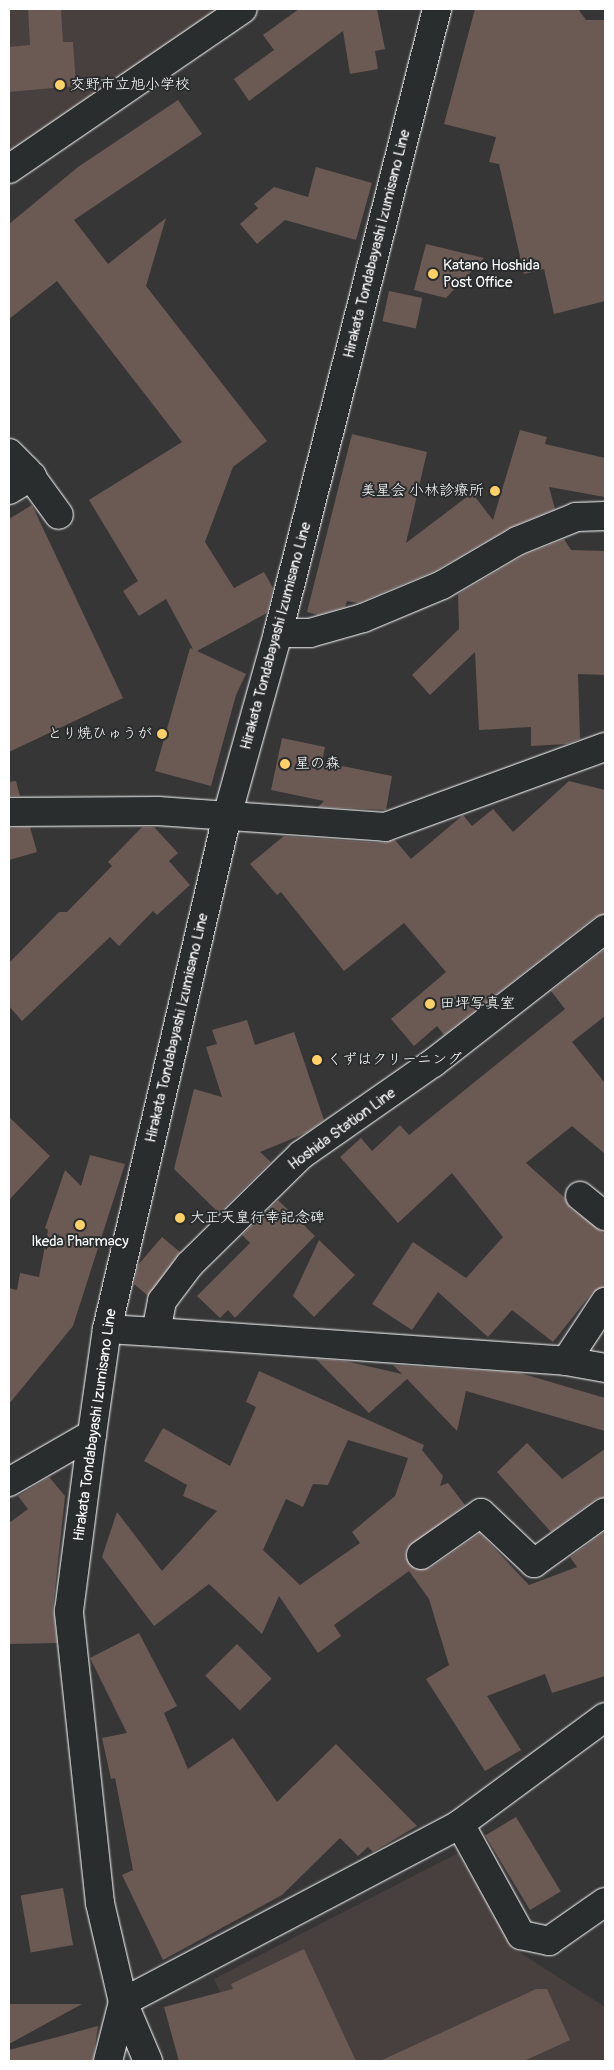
<!DOCTYPE html>
<html>
<head>
<meta charset="utf-8">
<style>
  body { margin:0 }
  #map { position:relative; width:614px; height:2070px; overflow:hidden; background:#373636; font-family:Pangolin,"Klee One",sans-serif }
  div>[style] { position:absolute }
  [style*='--x'] { left:calc(var(--x)*1px); top:calc(var(--y)*1px); width:calc(var(--w)*1px); rotate:calc(var(--a)*1deg) }
  .built>* { inset:0; background:#47403f }
  .building>* { inset:0; background:#6b5954; transform-origin:0 0 }
  .roads { filter:drop-shadow(0 0 1px #fff) drop-shadow(0 0 1px #fff) }
  .minor>* { height:28px; margin:-14px; padding:0 14px; transform-origin:14px; border-radius:14px; background:#2a2d2e }
  .major>* { height:28px; margin:-14px; padding:0 14px; transform-origin:14px; border-radius:14px; background:#2a2d2e }
  .dots>* { width:14px; height:14px; translate:-50% -50%; box-sizing:border-box; border:2px solid #2a2d2e; border-radius:50% }
  span { translate:-50% -50%; white-space:nowrap; text-align:center; line-height:1.15; -webkit-text-stroke:4px #2a2d2e; paint-order:stroke }
  .poi-label { font-size:15px; color:#fff }
  .left { translate:0 -50%; text-align:left }
  .right { translate:-100% -50%; text-align:right }
  .street-label { font-size:15px; color:#fff }
  .frame { position:absolute; inset:0; border:10px solid #fff; pointer-events:none }
</style>
</head>
<body>
<div id="map">
  <div class="built">
    <i style="clip-path:polygon(9px 9px,211px 9px,214px 14px,9px 155px)"></i>
    <i style="clip-path:polygon(458px 1853px,511px 1947px,605px 2007px,605px 2061px,253px 2061px,214px 1979px)"></i>
  </div>
  <div class="building">
    <i style="clip-path:polygon(28px 9px,61px 9px,63px 42px,73px 42px,76px 86px,9px 92px,9px 47px,30px 45px)"></i>
    <i style="clip-path:polygon(299px 9px,377px 9px,385px 49px,375px 51px,378px 69px,350px 74px,343px 31px,249px 101px,234px 79px,274px 50px,263px 35px)"></i>
    <i style="clip-path:polygon(475px 9px,578px 9px,586px 20px,605px 20px,605px 301px,554px 314px,544px 269px,524px 274px,499px 164px,489px 162px,496px 137px,444px 124px)"></i>
    <i style="clip-path:polygon(178px 100px,202px 134px,74px 220px,108px 264px,166px 218px,146px 286px,267px 441px,233px 467px,205px 542px,234px 588px,264px 572px,273px 588px,267px 613px,197px 651px,246px 674px,236px 695px,211px 786px,155px 771px,190px 648px,193px 649px,166px 599px,139px 616px,123px 591px,138px 581px,89px 500px,182px 442px,57px 281px,9px 319px,9px 224px,78px 167px)"></i>
    <i style="clip-path:polygon(316px 167px,372px 183px,356px 240px,285px 220px,257px 244px,240px 224px,258px 208px,254px 204px,274px 187px,308px 197px)"></i>
    <i style="clip-path:polygon(426px 244px,484px 258px,446px 298px,414px 290px)"></i>
    <i style="left:389px;top:291px;width:34px;height:31px;rotate:12deg"></i>
    <i style="clip-path:polygon(520px 430px,547px 437px,545px 444px,605px 458px,605px 497px,549px 487px,555px 509px,509px 528px,435px 571px,358px 603px,347px 601px,345px 607px,318px 615px,307px 612px,352px 434px,427px 452px,406px 543px,472px 493px,493px 520px)"></i>
    <i style="clip-path:polygon(32px 505px,123px 698px,9px 752px,9px 519px)"></i>
    <i style="clip-path:polygon(564px 539px,571px 550px,605px 551px,605px 675px,578px 674px,580px 739px,567px 744px,531px 746px,531px 727px,479px 730px,475px 652px,430px 695px,412px 675px,459px 629px,458px 594px,524px 555px)"></i>
    <i style="clip-path:polygon(282px 738px,325px 747px,322px 762px,392px 776px,386px 810px,318px 807px,324px 801px,271px 790px)"></i>
    <i style="clip-path:polygon(16px 781px,20px 796px,9px 796px,9px 782px)"></i>
    <i style="clip-path:polygon(569px 781px,605px 790px,605px 914px,595px 917px,444px 1035px,437px 1026px,414px 1046px,391px 1019px,446px 972px,404px 923px,344px 971px,281px 892px,277px 895px,250px 864px,284px 836px,384px 843px,395px 840px,411px 859px,463px 815px,472px 826px,493px 809px,513px 832px)"></i>
    <i style="clip-path:polygon(30px 827px,37px 852px,9px 860px,9px 828px)"></i>
    <i style="clip-path:polygon(142px 827px,154px 827px,178px 853px,169px 861px,190px 885px,157px 915px,153px 911px,119px 946px,110px 937px,22px 1021px,9px 1006px,9px 963px,59px 912px,67px 912px,112px 866px,108px 862px)"></i>
    <i style="clip-path:polygon(605px 949px,605px 1016px,572px 1042px,605px 1083px,605px 1154px,572px 1126px,526px 1163px,565px 1198px,570px 1208px,605px 1234px,605px 1286px,592px 1293px,553px 1342px,512px 1310px,488px 1337px,438px 1292px,412px 1330px,372px 1304px,413px 1242px,466px 1278px,503px 1237px,452px 1173px,398px 1223px,340px 1157px,361px 1138px,372px 1151px,400px 1125px,409px 1135px,565px 1009px,551px 991px)"></i>
    <i style="clip-path:polygon(247px 1020px,255px 1045px,294px 1032px,324px 1120px,306px 1133px,260px 1152px,271px 1162px,219px 1213px,174px 1169px,194px 1089px,222px 1097px,206px 1047px,217px 1044px,212px 1030px)"></i>
    <i style="clip-path:polygon(9px 1117px,50px 1156px,9px 1200px)"></i>
    <i style="clip-path:polygon(90px 1155px,125px 1164px,73px 1326px,9px 1404px,9px 1288px,17px 1290px,20px 1273px,39px 1277px,48px 1230px,45px 1228px,65px 1170px,81px 1186px)"></i>
    <i style="clip-path:polygon(278px 1200px,315px 1236px,235px 1318px,228px 1310px,220px 1318px,197px 1296px,250px 1243px,242px 1235px)"></i>
    <i style="clip-path:polygon(162px 1237px,180px 1252px,148px 1296px,134px 1284px,138px 1265px)"></i>
    <i style="clip-path:polygon(319px 1240px,355px 1275px,314px 1317px,293px 1296px)"></i>
    <i style="clip-path:polygon(316px 1359px,345px 1361px,402px 1374px,393px 1365px,520px 1373px,605px 1398px,605px 1431px,466px 1391px,457px 1431px,407px 1379px,369px 1413px)"></i>
    <i style="clip-path:polygon(evenodd,259px 1371px,424px 1445px,422px 1450px,443px 1476px,440px 1486px,448px 1483px,465px 1505px,407px 1548px,406px 1557px,415px 1569px,430px 1568px,480px 1533px,529px 1585px,577px 1567px,570px 1557px,605px 1531px,605px 1676px,552px 1693px,545px 1674px,487px 1696px,521px 1750px,485px 1771px,426px 1679px,449px 1665px,429px 1599px,409px 1571px,334px 1625px,341px 1636px,318px 1653px,279px 1596px,262px 1634px,209px 1584px,154px 1626px,102px 1557px,117px 1512px,162px 1571px,217px 1511px,183px 1496px,187px 1485px,144px 1461px,163px 1428px,230px 1466px,256px 1407px,246px 1402px,259px 1371px,348px 1440px,408px 1458px,395px 1496px,352px 1532px,360px 1543px,300px 1585px,263px 1550px,286px 1499px,303px 1507px,313px 1484px,328px 1485px,348px 1440px)"></i>
    <i style="clip-path:polygon(527px 1443px,562px 1479px,605px 1449px,605px 1497px,596px 1499px,551px 1532px,497px 1472px)"></i>
    <i style="clip-path:polygon(49px 1477px,65px 1496px,53px 1609px,57px 1643px,9px 1644px,9px 1523px,28px 1509px,18px 1496px)"></i>
    <i style="clip-path:polygon(139px 1633px,177px 1706px,164px 1713px,188px 1769px,233px 1738px,277px 1802px,336px 1744px,417px 1826px,373px 1852px,368px 1847px,358px 1856px,340px 1838px,282px 1895px,163px 1960px,122px 1875px,133px 1870px,115px 1778px,111px 1779px,102px 1738px,127px 1733px,90px 1658px)"></i>
    <i style="left:237px;top:1644px;width:49px;height:45px;rotate:45deg"></i>
    <i style="left:516px;top:1817px;width:87px;height:36px;rotate:59deg"></i>
    <i style="left:63px;top:1888px;width:58px;height:43px;rotate:80deg"></i>
    <i style="clip-path:polygon(304px 1949px,356px 2061px,179px 2061px,164px 2007px,233px 1989px,231px 1984px)"></i>
    <i style="clip-path:polygon(536px 1989px,547px 1989px,570px 2040px,524px 2061px,380px 2061px)"></i>
    <i style="clip-path:polygon(9px 2004px,82px 2004px,9px 2044px)"></i>
    <i style="clip-path:polygon(98px 2026px,93px 2061px,9px 2061px,9px 2050px)"></i>
  </div>
  <div class="roads">
    <div class="minor">
      <i style="--x:9;--y:169;--w:283;--a:-34.4"></i>
      <i style="--x:9;--y:453;--w:25;--a:45"></i>
      <i style="--x:27;--y:471;--w:54;--a:54"></i>
      <i style="--x:9;--y:490;--w:27;--a:-31"></i>
      <i style="--x:278;--y:633;--w:32;--a:0"></i>
      <i style="--x:310;--y:633;--w:55;--a:-15.8"></i>
      <i style="--x:363;--y:618;--w:86;--a:-22.7"></i>
      <i style="--x:442;--y:585;--w:87;--a:-30.4"></i>
      <i style="--x:517;--y:541;--w:64;--a:-22.1"></i>
      <i style="--x:576;--y:517;--w:29;--a:-2"></i>
      <i style="--x:9;--y:812;--w:149;--a:-0.4"></i>
      <i style="--x:158;--y:811;--w:228;--a:4"></i>
      <i style="--x:385;--y:827;--w:234;--a:-20"></i>
      <i style="--x:580;--y:1196;--w:32;--a:39"></i>
      <i style="--x:156;--y:1332;--w:411;--a:4"></i>
      <i style="--x:566;--y:1361;--w:40;--a:10"></i>
      <i style="--x:566;--y:1361;--w:71;--a:-56.5"></i>
      <i style="--x:421;--y:1555;--w:73;--a:-35"></i>
      <i style="--x:481;--y:1513;--w:73;--a:43.3"></i>
      <i style="--x:534;--y:1563;--w:87;--a:-35.7"></i>
      <i style="--x:460;--y:1824;--w:127;--a:61.2"></i>
      <i style="--x:521;--y:1935;--w:29;--a:12"></i>
      <i style="--x:549;--y:1941;--w:68;--a:-34.9"></i>
      <i style="--x:108;--y:2061;--w:61;--a:-75.7"></i>
      <i style="--x:123;--y:2002;--w:381;--a:-27.8"></i>
      <i style="--x:460;--y:1824;--w:180;--a:-36.4"></i>
    </div>
    <div class="major">
      <i style="--x:107;--y:1329;--w:49;--a:3.5"></i>
      <i style="--x:156;--y:1332;--w:32;--a:-79"></i>
      <i style="--x:162;--y:1301;--w:46;--a:-52.9"></i>
      <i style="--x:190;--y:1264;--w:156;--a:-44.5"></i>
      <i style="--x:301;--y:1155;--w:161;--a:-34.9"></i>
      <i style="--x:433;--y:1063;--w:218;--a:-37.9"></i>
      <i style="--x:9;--y:1482;--w:96;--a:-30"></i>
      <i style="--x:148;--y:2061;--w:64;--a:-113"></i>
      <i style="--x:123;--y:2002;--w:102;--a:-103.1"></i>
      <i style="--x:100;--y:1903;--w:294;--a:-96.1"></i>
      <i style="--x:69;--y:1611;--w:178;--a:-82.6"></i>
      <i style="--x:92;--y:1434;--w:106;--a:-81.9"></i>
      <i style="--x:107;--y:1329;--w:527;--a:-76.83"></i>
      <i style="--x:227;--y:816;--w:190;--a:-74.4"></i>
      <i style="--x:278;--y:633;--w:644;--a:-75.7"></i>
    </div>
  </div>
  <div class="dots">
    <i style="left:60px;top:85px;background:#ffd166"></i>
    <i style="left:433px;top:274px;background:#ffd166"></i>
    <i style="left:495px;top:491px;background:#ffd166"></i>
    <i style="left:162px;top:734px;background:#ffd166"></i>
    <i style="left:285px;top:764px;background:#ffd166"></i>
    <i style="left:430px;top:1004px;background:#ffd166"></i>
    <i style="left:317px;top:1060px;background:#ffd166"></i>
    <i style="left:180px;top:1218px;background:#ffd166"></i>
    <i style="left:80px;top:1225px;background:#ffd166"></i>
  </div>
  <div class="poi-label">
    <span class="left" style="left:70px;top:85px">交野市立旭小学校</span>
    <span class="left" style="left:443px;top:274px">Katano Hoshida<br>Post Office</span>
    <span class="right" style="left:484px;top:491px">美星会 小林診療所</span>
    <span class="right" style="left:152px;top:734px">とり焼ひゅうが</span>
    <span class="left" style="left:295px;top:764px">星の森</span>
    <span class="left" style="left:440px;top:1004px">田坪写真室</span>
    <span class="left" style="left:327px;top:1060px">くずはクリーニング</span>
    <span class="left" style="left:190px;top:1218px">大正天皇行幸記念碑</span>
    <span style="left:80px;top:1242px">Ikeda Pharmacy</span>
  </div>
  <div class="street-label">
    <span style="left:377px;top:244px;rotate:-76deg">Hirakata Tondabayashi Izumisano Line</span>
    <span style="left:276px;top:636px;rotate:-75deg">Hirakata Tondabayashi Izumisano Line</span>
    <span style="left:177px;top:1028px;rotate:-77deg">Hirakata Tondabayashi Izumisano Line</span>
    <span style="left:342px;top:1129px;rotate:-36deg">Hoshida Station Line</span>
    <span style="left:95px;top:1425px;rotate:-82deg">Hirakata Tondabayashi Izumisano Line</span>
  </div>
  <div class="frame"></div>
</div>
</body>
</html>
